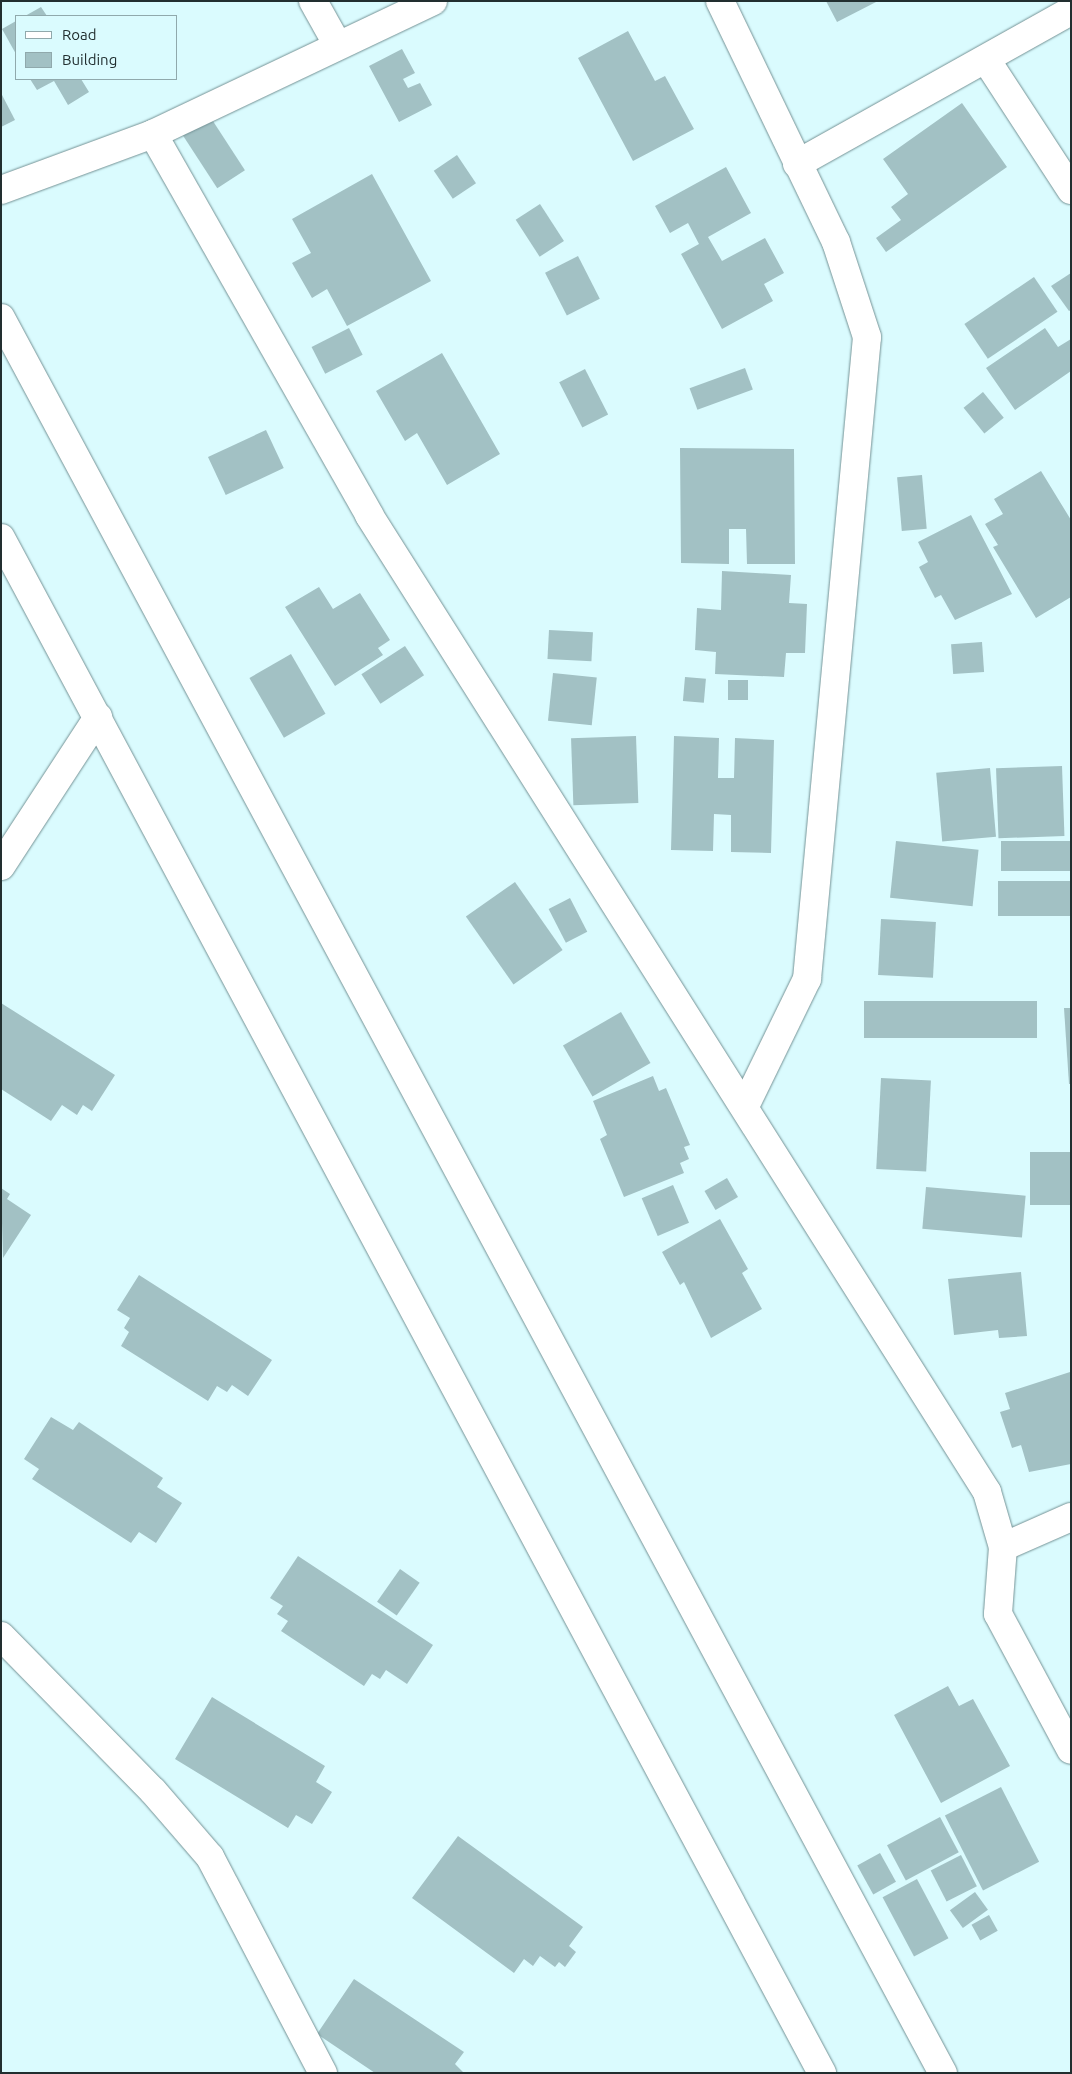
<!DOCTYPE html>
<html>
<head>
<meta charset="utf-8">
<style>
  body { margin:0 }
  #map { position:relative; width:1072px; height:2074px; overflow:hidden; background:#dafbfe; font-family:Ubuntu,sans-serif }
  div>[style] { position:absolute }
  [style*='--x'] { left:calc(var(--x)*1px); top:calc(var(--y)*1px); width:calc(var(--w)*1px); rotate:calc(var(--a)*1deg) }
  .building>* { inset:0; background:#a2c1c4; transform-origin:0 0 }
  .roads { filter:drop-shadow(0 0 1px #749295) drop-shadow(0 0 1px #749295) }
  .minor>* { height:28px; margin:-14px; padding:0 14px; transform-origin:14px; border-radius:14px; background:#fff }
  span { translate:-50% -50%; white-space:nowrap; text-align:center; line-height:1.15; -webkit-text-stroke:4px #dafbfe; paint-order:stroke }
  .frame { position:absolute; inset:0; border:2px solid #222f30; pointer-events:none }
  .legend { position:absolute; left:15px; top:15px; width:162px; height:65px; box-sizing:border-box; background:#dafbfe; border:1px solid #90a9ac; margin:0; padding:6px 9px; list-style:none; font-size:15px; color:#222f30 }
  .legend li { display:flex; align-items:center; gap:10px; height:25px }
  .legend b { width:25px; border:1px solid #90a9ac }
</style>
</head>
<body>
<div id="map">
  <div class="building">
    <i style="clip-path:polygon(826px 1px,878px 1px,837px 22px)"></i>
    <i style="clip-path:polygon(41px 7px,47px 16px,25px 16px)"></i>
    <i style="clip-path:polygon(16px 21px,16px 54px,2px 29px)"></i>
    <i style="clip-path:polygon(628px 31px,655px 81px,665px 76px,694px 129px,633px 161px,578px 58px)"></i>
    <i style="clip-path:polygon(402px 49px,415px 73px,403px 79px,408px 88px,420px 83px,432px 105px,399px 122px,369px 66px)"></i>
    <i style="clip-path:polygon(30px 79px,81px 79px,89px 92px,68px 105px,54px 81px,37px 90px)"></i>
    <i style="clip-path:polygon(1px 93px,15px 120px,1px 127px)"></i>
    <i style="clip-path:polygon(962px 103px,1007px 167px,886px 252px,876px 238px,901px 220px,891px 207px,908px 194px,883px 159px)"></i>
    <i style="left:209px;top:115px;width:66px;height:33px;rotate:57deg"></i>
    <i style="left:457px;top:155px;width:34px;height:28px;rotate:56deg"></i>
    <i style="clip-path:polygon(726px 167px,751px 213px,708px 237px,722px 261px,765px 238px,784px 273px,764px 284px,773px 301px,722px 329px,681px 254px,699px 244px,688px 223px,670px 233px,655px 206px)"></i>
    <i style="clip-path:polygon(372px 174px,431px 281px,347px 326px,327px 289px,312px 298px,292px 263px,311px 253px,292px 219px)"></i>
    <i style="left:540px;top:204px;width:44px;height:29px;rotate:57deg"></i>
    <i style="left:578px;top:256px;width:48px;height:37px;rotate:63deg"></i>
    <i style="clip-path:polygon(1071px 273px,1071px 310px,1069px 311px,1051px 286px)"></i>
    <i style="left:1034px;top:277px;width:42px;height:84px;rotate:56deg"></i>
    <i style="left:349px;top:328px;width:30px;height:42px;rotate:63deg"></i>
    <i style="clip-path:polygon(1045px 328px,1058px 347px,1071px 339px,1071px 371px,1015px 410px,986px 368px)"></i>
    <i style="clip-path:polygon(442px 353px,500px 454px,447px 485px,417px 433px,405px 441px,376px 391px)"></i>
    <i style="left:745px;top:368px;width:23px;height:59px;rotate:70deg"></i>
    <i style="left:585px;top:369px;width:51px;height:29px;rotate:63deg"></i>
    <i style="left:983px;top:392px;width:33px;height:25px;rotate:51deg"></i>
    <i style="left:266px;top:430px;width:42px;height:64px;rotate:65deg"></i>
    <i style="clip-path:polygon(680px 448px,794px 449px,795px 564px,747px 564px,746px 529px,729px 529px,729px 564px,681px 563px)"></i>
    <i style="clip-path:polygon(1041px 471px,1071px 520px,1071px 597px,1036px 618px,993px 547px,998px 545px,985px 524px,1003px 514px,994px 499px)"></i>
    <i style="left:922px;top:475px;width:54px;height:25px;rotate:85deg"></i>
    <i style="clip-path:polygon(971px 515px,1012px 594px,955px 620px,941px 595px,935px 598px,919px 567px,928px 562px,918px 542px)"></i>
    <i style="clip-path:polygon(722px 571px,791px 575px,789px 603px,807px 604px,805px 653px,786px 653px,784px 677px,715px 674px,716px 652px,695px 650px,697px 608px,721px 610px)"></i>
    <i style="clip-path:polygon(319px 587px,333px 609px,360px 593px,390px 640px,378px 648px,383px 655px,335px 686px,285px 607px)"></i>
    <i style="left:549px;top:630px;width:44px;height:29px;rotate:3deg"></i>
    <i style="left:982px;top:642px;width:30px;height:31px;rotate:86deg"></i>
    <i style="left:405px;top:646px;width:35px;height:52px;rotate:57deg"></i>
    <i style="left:291px;top:654px;width:69px;height:48px;rotate:60deg"></i>
    <i style="left:553px;top:673px;width:44px;height:48px;rotate:6deg"></i>
    <i style="left:685px;top:677px;width:21px;height:24px;rotate:5deg"></i>
    <i style="left:728px;top:680px;width:20px;height:20px"></i>
    <i style="left:636px;top:736px;width:67px;height:65px;rotate:88deg"></i>
    <i style="clip-path:polygon(674px 736px,719px 738px,718px 778px,734px 778px,735px 738px,774px 740px,771px 853px,731px 852px,731px 815px,714px 814px,713px 851px,671px 850px)"></i>
    <i style="left:1062px;top:766px;width:70px;height:66px;rotate:88deg"></i>
    <i style="left:990px;top:768px;width:69px;height:54px;rotate:85deg"></i>
    <i style="left:896px;top:841px;width:83px;height:57px;rotate:6deg"></i>
    <i style="left:1071px;top:841px;width:30px;height:70px;rotate:90deg"></i>
    <i style="left:1071px;top:881px;width:35px;height:73px;rotate:90deg"></i>
    <i style="left:515px;top:882px;width:83px;height:60px;rotate:55deg"></i>
    <i style="left:570px;top:898px;width:38px;height:24px;rotate:63deg"></i>
    <i style="left:881px;top:919px;width:55px;height:56px;rotate:3deg"></i>
    <i style="left:864px;top:1001px;width:173px;height:37px"></i>
    <i style="clip-path:polygon(1px 1003px,115px 1075px,92px 1111px,83px 1105px,77px 1115px,62px 1105px,51px 1121px,1px 1089px)"></i>
    <i style="clip-path:polygon(1064px 1008px,1071px 1008px,1071px 1084px,1069px 1084px)"></i>
    <i style="left:621px;top:1012px;width:59px;height:67px;rotate:60deg"></i>
    <i style="clip-path:polygon(653px 1076px,659px 1091px,666px 1088px,690px 1145px,684px 1147px,689px 1159px,680px 1163px,684px 1173px,624px 1197px,600px 1139px,607px 1135px,593px 1101px)"></i>
    <i style="left:881px;top:1078px;width:50px;height:91px;rotate:3deg"></i>
    <i style="left:1071px;top:1152px;width:53px;height:41px;rotate:90deg"></i>
    <i style="left:727px;top:1178px;width:22px;height:26px;rotate:60deg"></i>
    <i style="left:673px;top:1185px;width:41px;height:34px;rotate:67deg"></i>
    <i style="left:926px;top:1187px;width:100px;height:42px;rotate:5deg"></i>
    <i style="clip-path:polygon(1px 1188px,10px 1194px,7px 1199px,31px 1215px,3px 1258px)"></i>
    <i style="clip-path:polygon(720px 1219px,748px 1269px,742px 1273px,762px 1309px,711px 1338px,684px 1282px,680px 1285px,662px 1252px)"></i>
    <i style="clip-path:polygon(1021px 1272px,1027px 1336px,999px 1338px,998px 1330px,954px 1335px,948px 1279px)"></i>
    <i style="clip-path:polygon(139px 1275px,272px 1360px,248px 1396px,232px 1385px,227px 1392px,217px 1386px,208px 1401px,121px 1346px,129px 1332px,124px 1328px,130px 1318px,117px 1310px)"></i>
    <i style="clip-path:polygon(1070px 1372px,1071px 1464px,1029px 1472px,1021px 1445px,1012px 1448px,1000px 1412px,1010px 1409px,1005px 1393px)"></i>
    <i style="clip-path:polygon(51px 1417px,73px 1430px,79px 1422px,163px 1478px,157px 1487px,182px 1503px,156px 1543px,139px 1532px,131px 1543px,32px 1479px,39px 1469px,24px 1459px)"></i>
    <i style="clip-path:polygon(298px 1556px,433px 1645px,407px 1684px,386px 1670px,380px 1679px,372px 1674px,364px 1686px,281px 1631px,288px 1621px,277px 1614px,283px 1606px,270px 1598px)"></i>
    <i style="left:400px;top:1569px;width:24px;height:40px;rotate:35deg"></i>
    <i style="clip-path:polygon(948px 1686px,959px 1706px,973px 1699px,1010px 1766px,941px 1803px,894px 1715px)"></i>
    <i style="clip-path:polygon(212px 1697px,325px 1766px,316px 1782px,332px 1792px,312px 1824px,296px 1815px,288px 1828px,175px 1759px)"></i>
    <i style="left:1001px;top:1787px;width:84px;height:63px;rotate:63deg"></i>
    <i style="left:940px;top:1817px;width:40px;height:60px;rotate:62deg"></i>
    <i style="clip-path:polygon(458px 1836px,583px 1927px,569px 1946px,576px 1952px,565px 1967px,559px 1962px,555px 1967px,540px 1956px,533px 1966px,524px 1959px,514px 1973px,412px 1898px)"></i>
    <i style="left:880px;top:1853px;width:33px;height:26px;rotate:61deg"></i>
    <i style="left:961px;top:1855px;width:35px;height:34px;rotate:63deg"></i>
    <i style="left:917px;top:1879px;width:67px;height:39px;rotate:62deg"></i>
    <i style="left:975px;top:1892px;width:22px;height:31px;rotate:54deg"></i>
    <i style="left:989px;top:1915px;width:18px;height:20px;rotate:61deg"></i>
    <i style="clip-path:polygon(354px 1979px,464px 2052px,455px 2064px,464px 2073px,375px 2073px,317px 2034px)"></i>
  </div>
  <div class="roads">
    <div class="minor">
      <i style="--x:313;--y:1;--w:49;--a:60.8"></i>
      <i style="--x:720;--y:1;--w:267;--a:64.3"></i>
      <i style="--x:836;--y:242;--w:100;--a:71.9"></i>
      <i style="--x:867;--y:337;--w:645;--a:95.34"></i>
      <i style="--x:807;--y:979;--w:141;--a:116"></i>
      <i style="--x:987;--y:61;--w:154;--a:56.9"></i>
      <i style="--x:153;--y:134;--w:438;--a:60.4"></i>
      <i style="--x:369;--y:515;--w:1156;--a:57.68"></i>
      <i style="--x:987;--y:1492;--w:57;--a:73.8"></i>
      <i style="--x:1003;--y:1547;--w:67;--a:94.3"></i>
      <i style="--x:998;--y:1614;--w:154;--a:61.8"></i>
      <i style="--x:797;--y:164;--w:314;--a:-29.2"></i>
      <i style="--x:1;--y:190;--w:162;--a:-20.2"></i>
      <i style="--x:153;--y:134;--w:310;--a:-25.4"></i>
      <i style="--x:1;--y:318;--w:1992;--a:61.78"></i>
      <i style="--x:1;--y:538;--w:1741;--a:61.86"></i>
      <i style="--x:1;--y:866;--w:178;--a:-56.9"></i>
      <i style="--x:1003;--y:1547;--w:74;--a:-23.8"></i>
      <i style="--x:1;--y:1636;--w:217;--a:45.6"></i>
      <i style="--x:153;--y:1791;--w:87;--a:49.2"></i>
      <i style="--x:210;--y:1857;--w:244;--a:62.4"></i>
    </div>
  </div>
  <div class="frame"></div>
  <ul class="legend">
  <li><b style="height:6px;background:#fff"></b>Road</li>
  <li><b style="height:14px;background:#a2c1c4"></b>Building</li>
  </ul>
</div>
</body>
</html>
